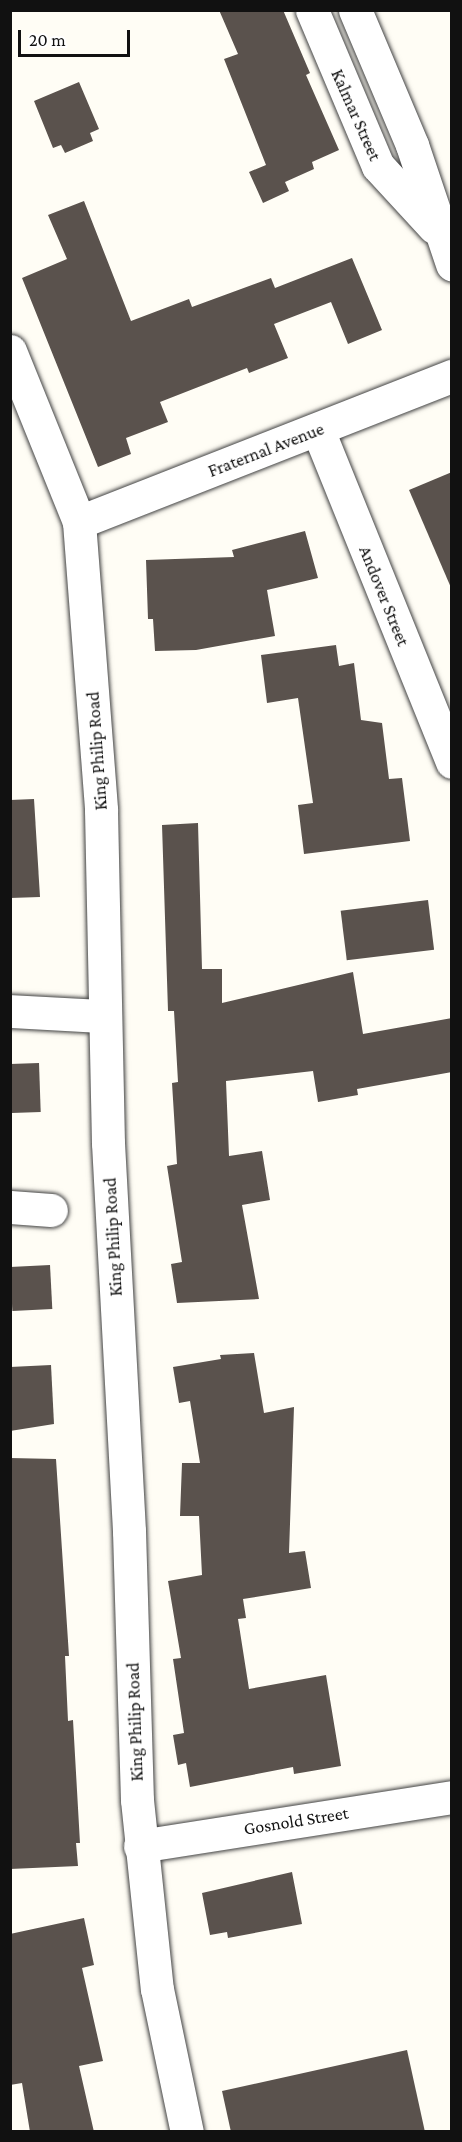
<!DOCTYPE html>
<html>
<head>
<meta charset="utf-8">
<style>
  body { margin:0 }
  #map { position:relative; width:462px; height:2142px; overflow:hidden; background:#fffdf5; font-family:"Crimson Pro",serif }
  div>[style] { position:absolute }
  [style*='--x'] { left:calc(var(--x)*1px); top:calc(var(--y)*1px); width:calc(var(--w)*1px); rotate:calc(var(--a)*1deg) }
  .building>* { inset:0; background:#5a524d; transform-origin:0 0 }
  .roads { filter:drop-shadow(0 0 2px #444) drop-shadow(0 0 2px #444) }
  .minor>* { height:33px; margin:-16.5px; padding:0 16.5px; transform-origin:16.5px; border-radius:16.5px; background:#fff }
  span { translate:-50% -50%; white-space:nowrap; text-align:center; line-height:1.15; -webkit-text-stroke:6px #fff; paint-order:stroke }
  .street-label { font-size:18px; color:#111 }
  .frame { position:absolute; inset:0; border:12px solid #111; pointer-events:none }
  .scale { position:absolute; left:18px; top:30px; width:112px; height:27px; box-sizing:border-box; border:3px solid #111; border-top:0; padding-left:8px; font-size:18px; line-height:21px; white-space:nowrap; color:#111; -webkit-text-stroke:4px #fff; paint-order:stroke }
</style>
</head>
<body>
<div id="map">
  <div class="building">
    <i style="clip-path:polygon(219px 10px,283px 10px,310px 73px,306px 75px,339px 150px,312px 162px,314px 169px,285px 182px,289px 191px,263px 203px,249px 172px,266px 165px,224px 59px,238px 54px)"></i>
    <i style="clip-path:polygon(79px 82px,99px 129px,90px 133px,93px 141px,65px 153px,61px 145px,53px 148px,34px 101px)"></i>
    <i style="clip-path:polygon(84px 201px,131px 321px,189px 299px,192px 307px,271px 278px,275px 288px,352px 258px,382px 330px,348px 344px,331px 302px,274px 324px,288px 358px,249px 373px,247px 368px,160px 402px,168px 422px,126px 438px,131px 454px,98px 467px,22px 278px,67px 259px,48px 215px)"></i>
    <i style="clip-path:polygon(452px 472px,452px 590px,409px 490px)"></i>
    <i style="clip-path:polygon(305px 531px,318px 578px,267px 590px,275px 636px,196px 650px,155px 651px,153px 619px,148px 619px,146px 560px,234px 557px,232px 550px)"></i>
    <i style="clip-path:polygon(336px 645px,339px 666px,354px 663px,361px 720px,382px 723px,389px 779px,402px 778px,410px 841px,304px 854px,298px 805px,313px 803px,298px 698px,267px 703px,261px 655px)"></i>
    <i style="clip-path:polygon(34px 799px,40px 897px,10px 898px,10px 800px)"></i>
    <i style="clip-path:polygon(198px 823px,202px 969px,222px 969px,222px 1003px,353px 972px,363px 1034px,452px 1018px,452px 1072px,357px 1089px,358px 1095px,318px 1102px,313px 1071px,226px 1081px,229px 1156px,262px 1151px,270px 1200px,242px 1205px,259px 1299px,177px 1303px,171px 1264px,182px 1262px,167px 1166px,177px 1164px,172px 1083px,178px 1082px,174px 1011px,168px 1011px,162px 825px)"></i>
    <i style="left:428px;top:900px;width:50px;height:88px;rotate:83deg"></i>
    <i style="left:39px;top:1063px;width:49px;height:29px;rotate:88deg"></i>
    <i style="left:50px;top:1265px;width:44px;height:40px;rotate:87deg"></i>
    <i style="clip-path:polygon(254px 1353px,264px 1413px,294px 1407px,289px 1553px,305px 1551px,311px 1588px,243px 1599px,246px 1618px,238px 1619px,249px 1689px,326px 1675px,341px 1766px,294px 1774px,293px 1767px,190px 1787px,186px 1763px,178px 1765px,173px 1735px,184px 1733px,173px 1659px,181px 1658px,168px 1581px,202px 1575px,199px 1516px,180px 1516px,182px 1463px,200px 1463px,190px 1401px,179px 1403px,173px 1367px,221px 1359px,220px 1355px)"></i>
    <i style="clip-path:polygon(51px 1365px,54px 1424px,10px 1431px,10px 1367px)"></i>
    <i style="clip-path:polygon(10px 1458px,56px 1459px,69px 1656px,65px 1656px,68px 1721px,73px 1720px,80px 1843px,76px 1843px,78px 1866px,10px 1869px)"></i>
    <i style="clip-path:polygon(292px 1872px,302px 1924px,228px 1938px,227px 1932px,210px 1935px,202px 1893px)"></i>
    <i style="clip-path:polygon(84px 1918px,94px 1965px,82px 1968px,103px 2061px,79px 2066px,94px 2132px,30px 2132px,22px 2083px,10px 2085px,10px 1934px)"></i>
    <i style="clip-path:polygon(407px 2050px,425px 2132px,231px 2132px,222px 2091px)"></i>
  </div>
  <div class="roads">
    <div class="minor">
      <i style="--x:312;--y:10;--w:169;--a:67.1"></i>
      <i style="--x:378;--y:166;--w:83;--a:47.4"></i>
      <i style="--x:355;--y:10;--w:147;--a:67.1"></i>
      <i style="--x:412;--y:145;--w:126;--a:71.4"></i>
      <i style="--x:10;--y:351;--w:184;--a:68"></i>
      <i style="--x:79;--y:522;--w:289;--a:85.6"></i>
      <i style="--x:101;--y:810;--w:333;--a:88.8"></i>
      <i style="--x:108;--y:1143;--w:389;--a:86.9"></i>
      <i style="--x:129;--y:1531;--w:269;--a:88.3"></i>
      <i style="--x:137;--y:1800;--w:190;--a:84"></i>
      <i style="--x:157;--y:1989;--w:146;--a:78.2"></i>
      <i style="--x:318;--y:430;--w:358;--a:68"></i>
      <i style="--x:79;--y:522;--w:401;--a:-21.4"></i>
      <i style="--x:10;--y:1011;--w:93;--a:3.1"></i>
      <i style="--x:10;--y:1207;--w:41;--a:4.2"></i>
      <i style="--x:140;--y:1846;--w:316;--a:-8.9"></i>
    </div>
  </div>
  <div class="street-label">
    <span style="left:356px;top:115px;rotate:66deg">Kalmar Street</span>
    <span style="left:266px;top:450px;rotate:-21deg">Fraternal Avenue</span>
    <span style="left:384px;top:596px;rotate:68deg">Andover Street</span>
    <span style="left:97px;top:751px;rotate:-94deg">King Philip Road</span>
    <span style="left:113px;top:1237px;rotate:-93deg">King Philip Road</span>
    <span style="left:135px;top:1722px;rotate:-92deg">King Philip Road</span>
    <span style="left:296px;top:1821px;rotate:-9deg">Gosnold Street</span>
  </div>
  <div class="frame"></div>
  <div class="scale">20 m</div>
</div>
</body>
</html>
